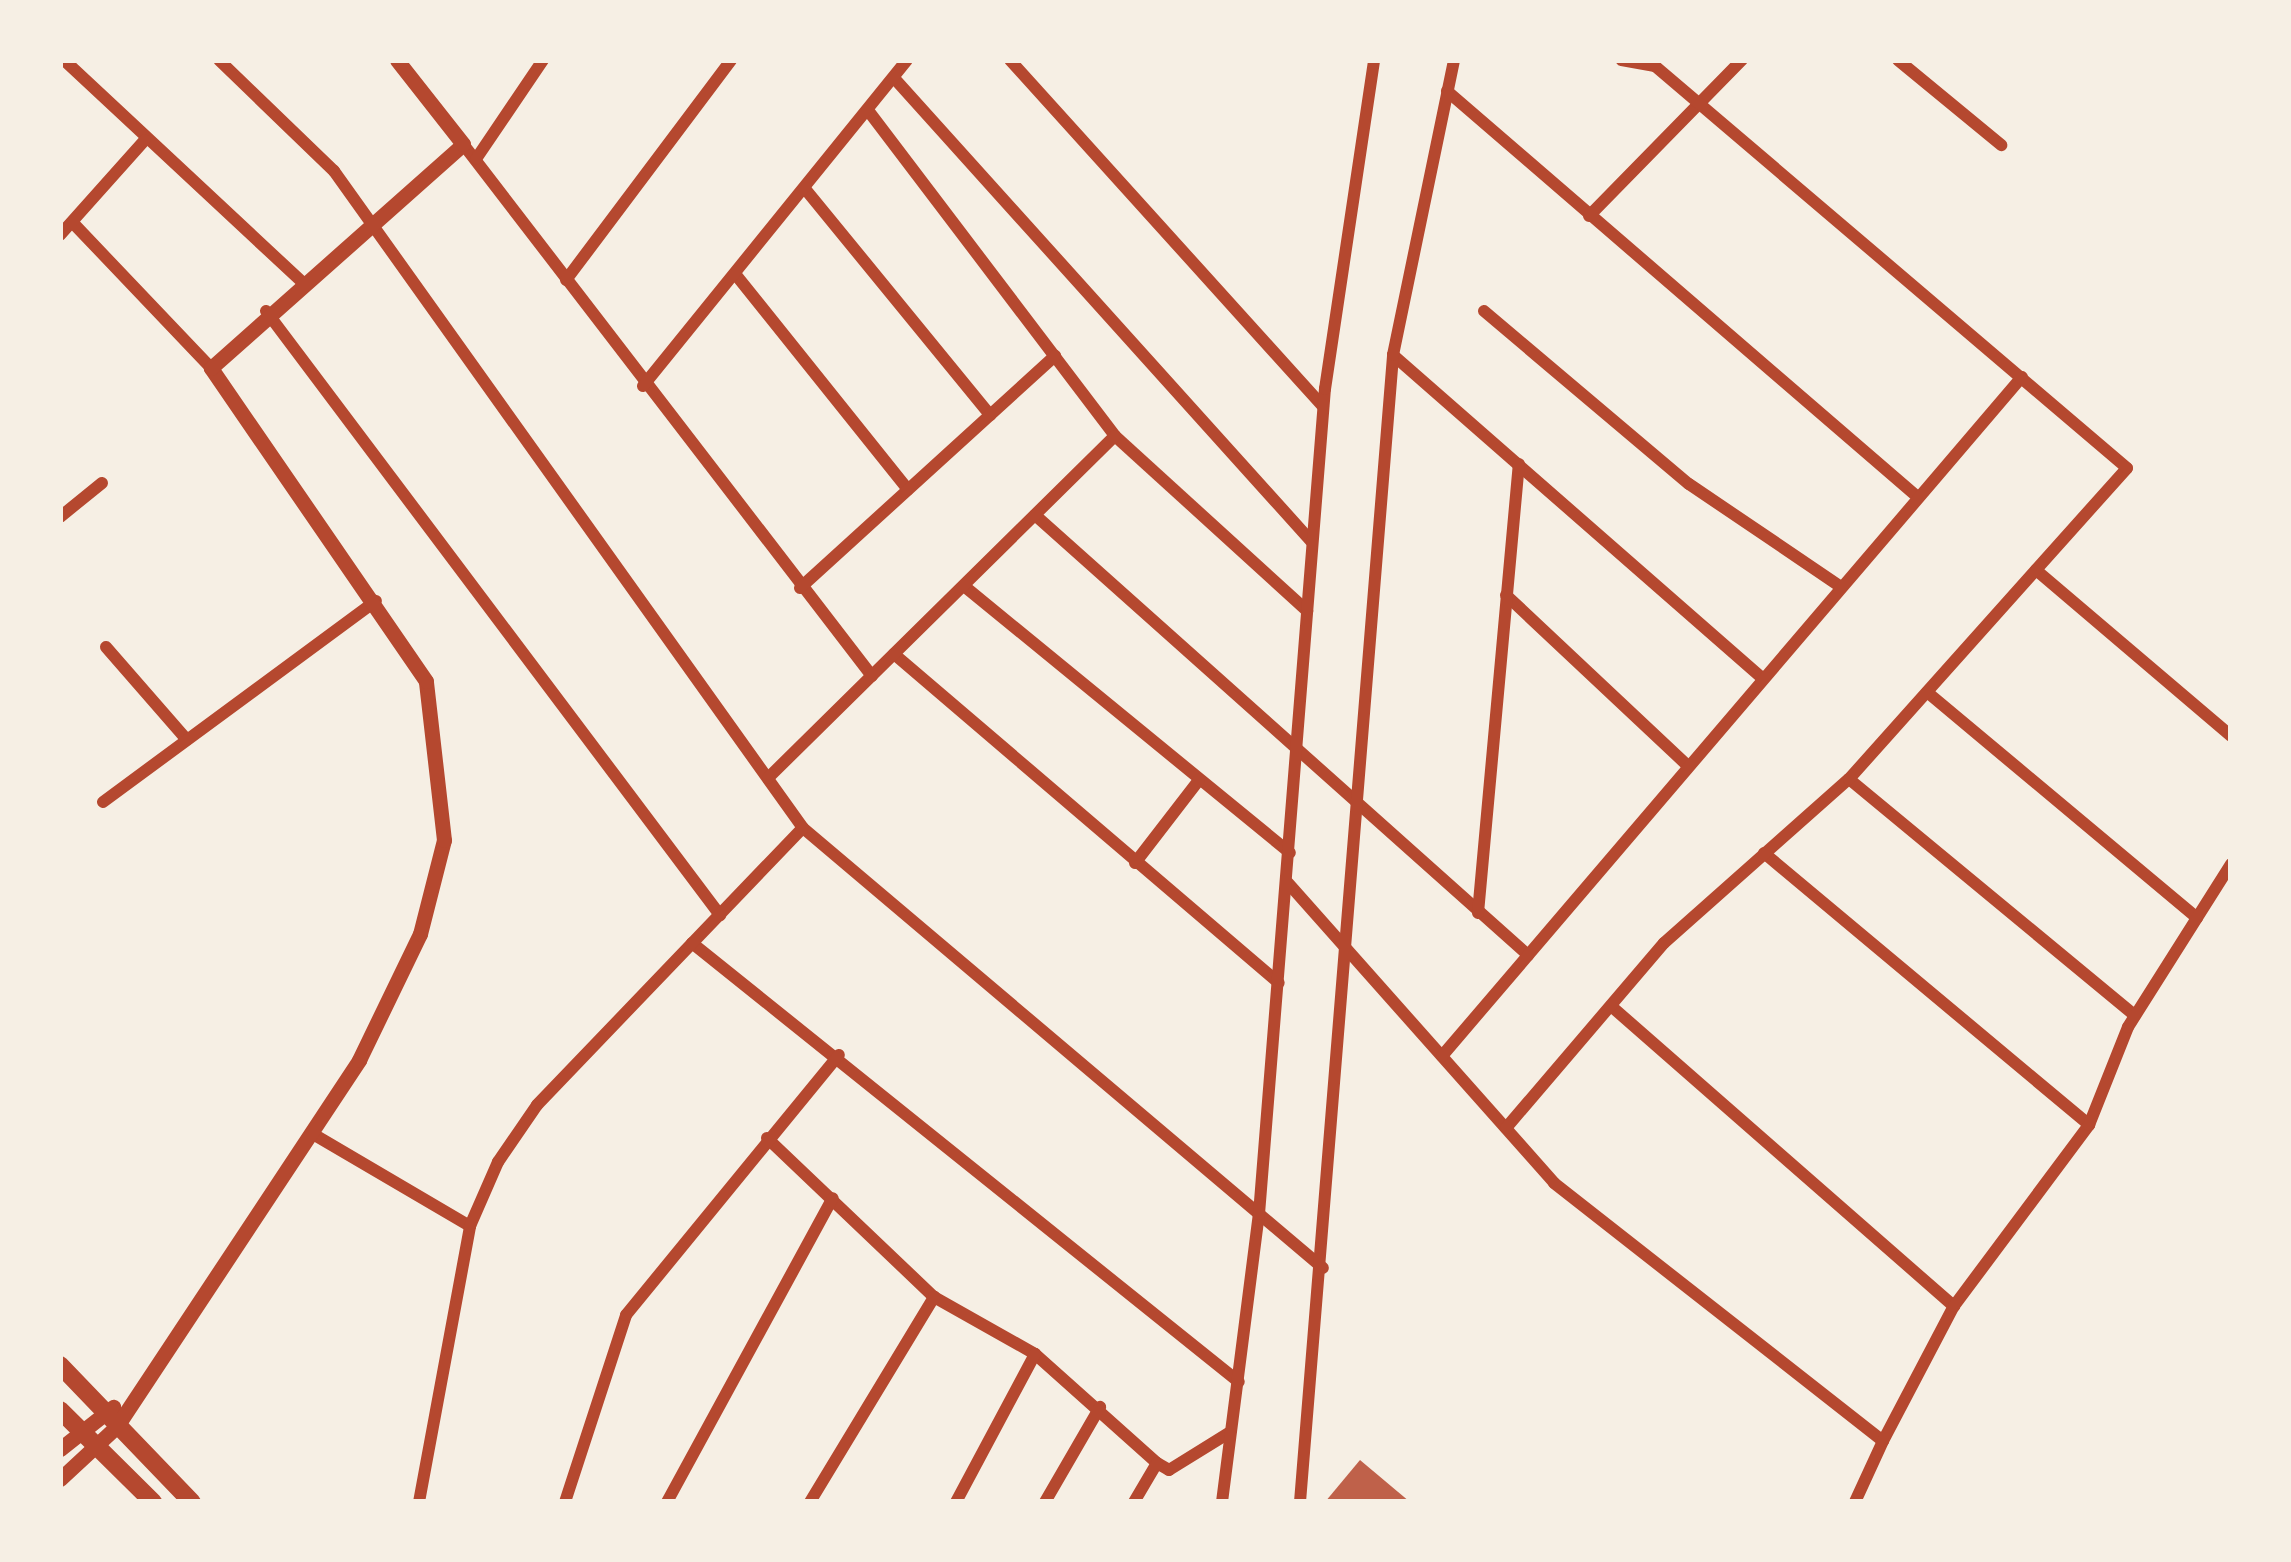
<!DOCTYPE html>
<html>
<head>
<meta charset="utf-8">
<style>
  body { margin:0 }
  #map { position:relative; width:2291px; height:1562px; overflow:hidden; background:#f6efe4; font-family:Georgia,serif }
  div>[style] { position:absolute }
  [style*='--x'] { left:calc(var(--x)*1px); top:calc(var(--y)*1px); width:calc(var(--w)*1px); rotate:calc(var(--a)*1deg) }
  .building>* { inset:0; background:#bf614a }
  .minor>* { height:12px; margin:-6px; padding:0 6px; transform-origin:6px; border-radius:6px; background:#b5482f }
  .tertiary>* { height:15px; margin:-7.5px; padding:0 7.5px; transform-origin:7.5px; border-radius:7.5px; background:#b5482f }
  .secondary>* { height:18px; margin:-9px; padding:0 9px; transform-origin:9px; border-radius:9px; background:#b5482f }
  span { translate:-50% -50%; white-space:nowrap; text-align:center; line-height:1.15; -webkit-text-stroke:10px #f6efe4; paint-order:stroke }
  .frame { position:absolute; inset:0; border:63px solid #f6efe4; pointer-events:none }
</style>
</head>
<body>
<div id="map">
  <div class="building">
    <i style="clip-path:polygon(1360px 1460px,1410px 1502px,1325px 1502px)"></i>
  </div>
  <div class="minor">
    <i style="--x:64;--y:60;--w:324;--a:43"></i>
    <i style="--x:219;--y:60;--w:160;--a:44"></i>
    <i style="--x:334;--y:171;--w:807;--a:54.48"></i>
    <i style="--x:803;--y:828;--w:681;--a:40.24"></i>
    <i style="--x:1010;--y:60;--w:467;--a:47.9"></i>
    <i style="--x:1898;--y:60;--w:134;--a:39.5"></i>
    <i style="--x:894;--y:78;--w:623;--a:47.99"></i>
    <i style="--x:1447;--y:91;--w:617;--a:40.79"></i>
    <i style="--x:870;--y:113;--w:405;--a:52.8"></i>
    <i style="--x:1115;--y:436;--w:260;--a:42.3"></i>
    <i style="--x:463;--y:144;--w:671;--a:52.45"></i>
    <i style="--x:476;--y:159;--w:120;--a:-55.9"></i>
    <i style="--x:806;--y:190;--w:291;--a:50.7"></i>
    <i style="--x:1589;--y:216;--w:219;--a:-45.6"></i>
    <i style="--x:74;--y:224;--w:199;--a:46.4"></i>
    <i style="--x:60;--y:235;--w:127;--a:-48.2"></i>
    <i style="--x:736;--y:275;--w:275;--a:51.3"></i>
    <i style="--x:566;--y:280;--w:275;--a:-53.1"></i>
    <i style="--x:266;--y:311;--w:756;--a:53.07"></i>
    <i style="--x:1484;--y:311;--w:268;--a:40.2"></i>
    <i style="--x:1689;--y:484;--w:180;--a:34.1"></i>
    <i style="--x:1393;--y:355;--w:489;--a:41.2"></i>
    <i style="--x:643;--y:386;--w:419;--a:-51"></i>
    <i style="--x:1035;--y:515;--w:661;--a:41.75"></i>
    <i style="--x:60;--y:517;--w:54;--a:-39"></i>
    <i style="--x:2036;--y:570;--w:256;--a:40.4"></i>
    <i style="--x:964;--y:586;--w:421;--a:39.3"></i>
    <i style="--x:800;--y:588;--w:345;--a:-42.3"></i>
    <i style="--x:1506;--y:595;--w:248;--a:43.2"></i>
    <i style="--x:106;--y:647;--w:123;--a:48.9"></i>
    <i style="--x:894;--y:654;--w:506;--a:40.52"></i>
    <i style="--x:1927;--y:692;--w:352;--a:39.9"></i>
    <i style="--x:768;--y:778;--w:487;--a:-44.6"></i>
    <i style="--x:1849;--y:779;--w:371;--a:39.6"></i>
    <i style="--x:103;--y:802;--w:339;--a:-36.4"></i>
    <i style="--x:1764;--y:853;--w:424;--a:39.9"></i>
    <i style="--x:1135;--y:863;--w:105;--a:-52.4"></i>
    <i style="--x:1288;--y:883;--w:401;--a:48.4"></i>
    <i style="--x:1554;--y:1183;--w:418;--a:38.1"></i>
    <i style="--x:1883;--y:1441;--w:67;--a:114.7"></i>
    <i style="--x:1478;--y:913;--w:451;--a:-84.8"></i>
    <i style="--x:692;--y:943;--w:701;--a:38.75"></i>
    <i style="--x:1611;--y:1006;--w:456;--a:41.2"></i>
    <i style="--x:1442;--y:1056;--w:893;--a:-49.5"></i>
    <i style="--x:1506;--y:1128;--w:243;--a:-49.5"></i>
    <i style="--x:1664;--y:943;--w:247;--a:-41.6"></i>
    <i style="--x:1849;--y:779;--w:417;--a:-48.2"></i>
    <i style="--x:2127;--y:468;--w:620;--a:-139.58"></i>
    <i style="--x:1655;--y:66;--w:34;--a:-170"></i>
    <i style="--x:313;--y:1134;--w:182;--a:30.4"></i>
    <i style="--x:767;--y:1138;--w:231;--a:43.6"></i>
    <i style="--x:934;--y:1297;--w:116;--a:29.4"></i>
    <i style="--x:1035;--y:1354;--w:164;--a:41.8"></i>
    <i style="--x:1157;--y:1463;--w:14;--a:30"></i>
    <i style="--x:1169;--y:1470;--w:70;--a:-31.7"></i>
    <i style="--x:1883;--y:1441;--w:153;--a:-62.3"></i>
    <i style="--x:1954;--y:1306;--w:226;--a:-53.3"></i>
    <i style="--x:2089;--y:1125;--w:105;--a:-68.3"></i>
    <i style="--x:2128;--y:1027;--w:193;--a:-57.7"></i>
    <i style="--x:419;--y:1502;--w:281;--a:-79.5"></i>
    <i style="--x:470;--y:1226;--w:70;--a:-66.4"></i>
    <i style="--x:498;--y:1162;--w:69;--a:-55.6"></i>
    <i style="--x:537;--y:1105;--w:384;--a:-46.2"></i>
    <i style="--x:565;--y:1502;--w:197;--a:-71.9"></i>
    <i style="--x:626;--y:1315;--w:336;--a:-50.7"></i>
    <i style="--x:667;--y:1502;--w:346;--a:-61.4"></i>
    <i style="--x:810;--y:1502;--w:240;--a:-58.8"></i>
    <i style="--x:956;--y:1502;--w:168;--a:-61.9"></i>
    <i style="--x:1045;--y:1502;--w:110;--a:-59.9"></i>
    <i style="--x:1134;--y:1502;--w:45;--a:-59.5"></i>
    <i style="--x:1222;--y:1502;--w:290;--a:-82.7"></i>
    <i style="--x:1259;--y:1214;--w:828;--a:-85.43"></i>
    <i style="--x:1325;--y:389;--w:333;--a:-81.5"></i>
    <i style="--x:1300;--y:1502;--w:1151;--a:-85.36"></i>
    <i style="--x:1393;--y:355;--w:301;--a:-78.3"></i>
  </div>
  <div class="tertiary">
    <i style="--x:60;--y:1449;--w:68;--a:-38.4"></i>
    <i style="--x:60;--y:1479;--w:78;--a:-42.9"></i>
    <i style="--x:117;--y:1426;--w:439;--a:-56.5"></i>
    <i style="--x:359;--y:1060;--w:140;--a:-64.2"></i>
    <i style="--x:420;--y:934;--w:97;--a:-75.7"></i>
    <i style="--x:444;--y:840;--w:160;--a:-96.5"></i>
    <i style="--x:426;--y:681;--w:380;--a:-124.5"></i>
    <i style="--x:211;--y:368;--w:337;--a:-41.6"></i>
    <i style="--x:463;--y:144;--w:107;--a:-128.2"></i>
  </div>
  <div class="secondary">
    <i style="--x:60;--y:1365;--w:190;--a:46.1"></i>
    <i style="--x:60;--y:1410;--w:131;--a:44.7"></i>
  </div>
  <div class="frame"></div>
</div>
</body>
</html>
